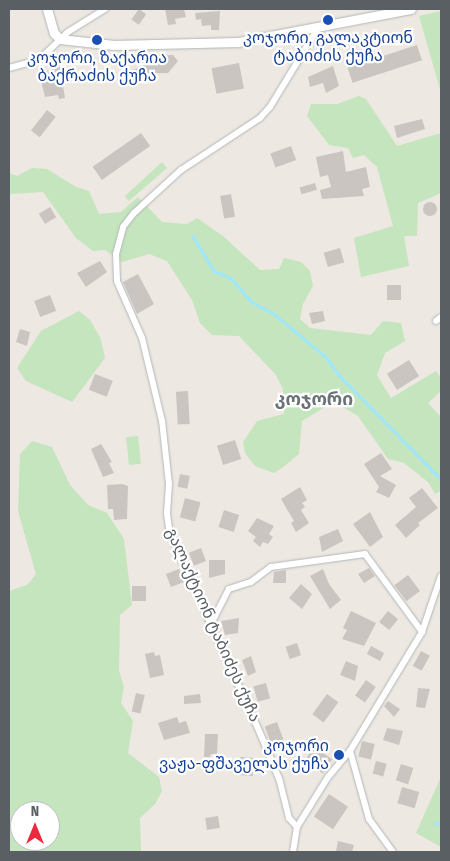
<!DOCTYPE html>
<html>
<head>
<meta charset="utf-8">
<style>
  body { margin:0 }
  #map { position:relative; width:450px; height:861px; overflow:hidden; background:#ede8e1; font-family:"Fira Sans Condensed","Noto Sans Georgian",sans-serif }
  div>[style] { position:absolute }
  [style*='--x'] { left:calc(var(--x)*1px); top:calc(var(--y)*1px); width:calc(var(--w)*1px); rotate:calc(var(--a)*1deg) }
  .green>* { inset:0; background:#c4e5bd; transform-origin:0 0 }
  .stream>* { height:2.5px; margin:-1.25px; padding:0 1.25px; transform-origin:1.25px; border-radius:1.25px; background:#9fe7ff }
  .building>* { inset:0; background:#cac5c1; transform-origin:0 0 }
  .round { border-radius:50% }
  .roads { filter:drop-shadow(0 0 1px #b2b6b9) drop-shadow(0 0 1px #b2b6b9) }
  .minor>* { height:6px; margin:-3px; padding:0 3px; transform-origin:3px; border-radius:3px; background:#fff }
  .secondary>* { height:9px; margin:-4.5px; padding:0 4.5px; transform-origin:4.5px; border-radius:4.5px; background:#fff }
  .dots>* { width:14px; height:14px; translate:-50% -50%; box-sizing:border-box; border:2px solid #fff; border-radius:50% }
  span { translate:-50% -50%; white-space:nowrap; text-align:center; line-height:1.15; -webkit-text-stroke:4.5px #fff; paint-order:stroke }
  .transit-label { font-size:16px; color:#164399 }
  .right { translate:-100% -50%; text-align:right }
  .street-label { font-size:16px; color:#5a5f63 }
  .neighbourhood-label { font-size:18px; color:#6b7275; font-weight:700 }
  .frame { position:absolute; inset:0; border:10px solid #5a5f63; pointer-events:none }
  .north { position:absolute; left:10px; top:801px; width:50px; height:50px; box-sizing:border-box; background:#fff; border:1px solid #bdbfc1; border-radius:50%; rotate:0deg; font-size:14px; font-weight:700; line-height:20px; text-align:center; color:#5a5f63 }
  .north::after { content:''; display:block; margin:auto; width:18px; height:22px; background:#eb293e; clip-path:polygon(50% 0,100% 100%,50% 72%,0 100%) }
</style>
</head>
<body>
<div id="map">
  <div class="green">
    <i style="clip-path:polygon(441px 11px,441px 93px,419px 16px)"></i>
    <i style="clip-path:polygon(359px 96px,366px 99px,397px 146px,441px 133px,441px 193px,418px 203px,417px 236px,404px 236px,409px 266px,361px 277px,354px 238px,393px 226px,377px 167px,364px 155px,353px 158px,348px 148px,329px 145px,307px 116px,311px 104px,337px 104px)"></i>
    <i style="clip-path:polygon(162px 162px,167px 168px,129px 201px,125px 196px)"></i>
    <i style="clip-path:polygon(32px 168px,47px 169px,76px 187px,89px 191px,99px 214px,121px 212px,138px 197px,162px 222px,187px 224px,197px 218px,223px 236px,260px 270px,279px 269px,284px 258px,301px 262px,310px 271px,313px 286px,303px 304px,300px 319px,310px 328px,371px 335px,383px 321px,401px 323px,405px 341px,385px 353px,377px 375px,391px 398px,436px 371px,441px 378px,441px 391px,428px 403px,441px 417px,441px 491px,435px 494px,428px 482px,404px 463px,388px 459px,358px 416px,341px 406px,325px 407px,302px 421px,299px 454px,283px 467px,274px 473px,255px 466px,245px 453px,243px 442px,257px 421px,284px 414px,283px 389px,276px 375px,239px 336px,212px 335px,200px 323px,192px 300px,167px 261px,149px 254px,122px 262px,105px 250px,93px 251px,76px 238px,43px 192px,9px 194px,9px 173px,17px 176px)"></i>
    <i style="clip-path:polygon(79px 311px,90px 320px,100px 337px,105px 358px,72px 402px,26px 381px,17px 368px,41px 331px)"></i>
    <i style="left:138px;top:436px;width:28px;height:12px;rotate:84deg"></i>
    <i style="clip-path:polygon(evenodd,32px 441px,52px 447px,70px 485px,88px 505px,107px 513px,124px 539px,132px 605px,120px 615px,119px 671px,124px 687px,121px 703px,133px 721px,128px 753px,159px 777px,162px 791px,155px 804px,140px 818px,141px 852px,9px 852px,9px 591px,27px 585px,36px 574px,18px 511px,20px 454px,32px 441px,20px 811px,50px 811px,50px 841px,20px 841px,20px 811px)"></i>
    <i style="clip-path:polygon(441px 777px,441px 847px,416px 833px)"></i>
  </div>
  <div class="stream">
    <i style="--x:193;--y:236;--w:41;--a:59"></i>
    <i style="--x:214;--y:271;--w:18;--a:22"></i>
    <i style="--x:231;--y:278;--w:32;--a:49"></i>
    <i style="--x:252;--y:302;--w:24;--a:28"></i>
    <i style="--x:273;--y:313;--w:69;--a:39.7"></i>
    <i style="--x:326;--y:357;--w:22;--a:54"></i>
    <i style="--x:339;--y:375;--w:146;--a:45.6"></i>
    <i style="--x:435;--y:823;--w:6;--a:9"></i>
  </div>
  <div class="building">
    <i style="left:139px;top:9px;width:9px;height:13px;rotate:36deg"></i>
    <i style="clip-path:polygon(165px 9px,184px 9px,186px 17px,175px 19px,176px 24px,168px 25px)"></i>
    <i style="clip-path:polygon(220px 11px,219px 30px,211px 30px,211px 25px,202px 26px,201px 19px,196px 20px,195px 13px)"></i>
    <i style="left:417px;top:45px;width:16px;height:73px;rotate:72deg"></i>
    <i style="clip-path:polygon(173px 55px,178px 61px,168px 73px,121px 74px,143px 66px,143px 56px)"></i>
    <i style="left:239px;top:63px;width:26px;height:28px;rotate:79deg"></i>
    <i style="clip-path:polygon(333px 66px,339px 86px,326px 93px,323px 83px,310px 87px,308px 77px)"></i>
    <i style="clip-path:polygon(60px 67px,65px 98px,59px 99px,58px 95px,45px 97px,39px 73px)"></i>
    <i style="left:47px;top:110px;width:11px;height:26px;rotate:38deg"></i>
    <i style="clip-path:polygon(422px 119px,425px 129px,397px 138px,394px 126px)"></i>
    <i style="left:141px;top:133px;width:16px;height:59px;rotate:55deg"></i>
    <i style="left:291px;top:146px;width:15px;height:22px;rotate:70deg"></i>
    <i style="clip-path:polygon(343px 151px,346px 172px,366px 167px,370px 187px,362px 189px,364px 196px,322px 199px,320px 190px,331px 187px,328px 175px,320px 177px,316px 157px)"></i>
    <i style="left:315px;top:183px;width:7px;height:16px;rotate:74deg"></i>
    <i style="left:231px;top:194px;width:23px;height:11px;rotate:80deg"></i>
    <i class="round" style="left:423px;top:202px;width:14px;height:14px"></i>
    <i style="left:50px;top:207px;width:12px;height:13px;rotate:59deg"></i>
    <i style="left:340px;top:248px;width:15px;height:17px;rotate:74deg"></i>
    <i style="clip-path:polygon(100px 261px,107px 272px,86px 287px,77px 273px)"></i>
    <i style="clip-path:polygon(138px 274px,154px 304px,137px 314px,123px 282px)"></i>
    <i style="left:401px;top:285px;width:15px;height:14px;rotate:90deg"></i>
    <i style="left:50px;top:295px;width:17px;height:17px;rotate:69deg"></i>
    <i style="clip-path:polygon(323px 311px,325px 321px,312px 324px,309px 313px)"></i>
    <i style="clip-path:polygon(20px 329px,30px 332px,27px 346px,16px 342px)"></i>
    <i style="left:409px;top:360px;width:19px;height:26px;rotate:58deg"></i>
    <i style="left:95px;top:374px;width:19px;height:17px;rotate:21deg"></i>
    <i style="left:188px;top:391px;width:33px;height:12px;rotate:87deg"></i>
    <i style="left:235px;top:440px;width:20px;height:19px;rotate:72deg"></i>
    <i style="clip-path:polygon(101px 444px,112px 462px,109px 463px,114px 473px,103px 477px,91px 449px)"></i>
    <i style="clip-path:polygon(381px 453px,392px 469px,380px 476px,396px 485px,389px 498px,376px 492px,379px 487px,364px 464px)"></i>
    <i style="left:180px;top:474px;width:10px;height:13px;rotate:11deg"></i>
    <i style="clip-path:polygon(122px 484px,128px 486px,127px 519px,114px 520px,113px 509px,108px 509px,107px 485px)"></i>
    <i style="clip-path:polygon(300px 487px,307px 500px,302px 503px,305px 507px,301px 510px,309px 523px,296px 532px,291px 523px,294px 521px,281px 499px)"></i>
    <i style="clip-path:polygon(422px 488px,438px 508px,418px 523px,420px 525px,406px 538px,395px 525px,416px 507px,409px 498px)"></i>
    <i style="left:185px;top:498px;width:16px;height:20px;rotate:15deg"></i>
    <i style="left:224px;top:510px;width:16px;height:18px;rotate:18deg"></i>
    <i style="clip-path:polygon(370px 512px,383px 537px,370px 547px,353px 524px)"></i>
    <i style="clip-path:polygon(257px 518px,274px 526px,269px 534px,273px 537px,268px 544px,263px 542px,260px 547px,253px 541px,256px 537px,248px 531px)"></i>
    <i style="clip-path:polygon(338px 529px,343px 541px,322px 552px,319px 537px)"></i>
    <i style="left:201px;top:548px;width:14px;height:13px;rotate:69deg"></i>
    <i style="clip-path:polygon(209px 560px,225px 560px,225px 574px,209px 578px)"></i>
    <i style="clip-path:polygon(369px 568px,375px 576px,364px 583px,358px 574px)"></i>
    <i style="left:179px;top:569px;width:14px;height:14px;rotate:69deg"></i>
    <i style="clip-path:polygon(323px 569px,329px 584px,341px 600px,330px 609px,310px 576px)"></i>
    <i style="clip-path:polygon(286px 570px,286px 583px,273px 583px,274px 572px)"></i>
    <i style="left:408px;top:575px;width:20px;height:17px;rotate:53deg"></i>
    <i style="clip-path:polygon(301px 584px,312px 594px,302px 609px,289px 598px)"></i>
    <i style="left:132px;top:586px;width:14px;height:15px"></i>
    <i style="clip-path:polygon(351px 611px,376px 623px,364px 646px,342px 639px,347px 630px,343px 628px)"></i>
    <i style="left:388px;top:611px;width:13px;height:14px;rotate:39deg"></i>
    <i style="clip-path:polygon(239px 618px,238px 633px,225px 635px,221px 621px)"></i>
    <i style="left:297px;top:643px;width:13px;height:12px;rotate:72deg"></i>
    <i style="left:371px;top:646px;width:15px;height:9px;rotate:28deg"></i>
    <i style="left:421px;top:651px;width:10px;height:17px;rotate:29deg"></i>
    <i style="clip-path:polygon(154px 652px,155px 656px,160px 655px,164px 675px,150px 678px,145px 654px)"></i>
    <i style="clip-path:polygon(251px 656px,256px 672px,248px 676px,242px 660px)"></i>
    <i style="clip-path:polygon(346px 661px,358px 666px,355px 681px,340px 675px)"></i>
    <i style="left:366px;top:680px;width:12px;height:19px;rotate:35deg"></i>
    <i style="left:266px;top:683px;width:16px;height:13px;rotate:75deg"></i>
    <i style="clip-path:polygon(418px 688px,430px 689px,425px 708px,416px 707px)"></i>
    <i style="left:136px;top:693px;width:9px;height:19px;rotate:13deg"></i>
    <i style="clip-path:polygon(200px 694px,201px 703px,184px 704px,184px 696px)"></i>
    <i style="left:327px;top:694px;width:14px;height:25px;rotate:36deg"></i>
    <i style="clip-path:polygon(388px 701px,400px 709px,394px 717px,384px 706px)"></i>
    <i style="clip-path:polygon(177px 717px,179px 723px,186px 721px,190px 733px,164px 740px,158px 723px)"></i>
    <i style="left:277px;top:722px;width:20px;height:13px;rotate:70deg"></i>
    <i style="clip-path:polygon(387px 728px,403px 731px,399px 745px,383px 740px)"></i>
    <i style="clip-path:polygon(205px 734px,218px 734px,217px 754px,211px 754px,210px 757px,204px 757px)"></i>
    <i style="left:362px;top:741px;width:13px;height:16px;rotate:13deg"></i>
    <i style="left:314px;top:747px;width:22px;height:17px;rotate:34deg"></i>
    <i style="left:240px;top:757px;width:14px;height:18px;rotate:4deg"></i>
    <i style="left:376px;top:761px;width:11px;height:13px;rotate:15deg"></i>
    <i style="left:401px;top:764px;width:13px;height:17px;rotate:18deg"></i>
    <i style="left:402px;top:787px;width:18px;height:17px;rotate:16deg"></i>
    <i style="left:329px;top:794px;width:23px;height:27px;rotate:34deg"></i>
    <i style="left:218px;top:816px;width:12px;height:13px;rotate:81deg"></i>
    <i style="clip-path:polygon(338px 841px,354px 845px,352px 852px,336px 851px)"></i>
  </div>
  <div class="roads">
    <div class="minor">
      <i style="--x:9;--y:68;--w:31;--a:-15"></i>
      <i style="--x:39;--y:60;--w:40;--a:-44"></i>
      <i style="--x:68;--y:32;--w:44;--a:-31.9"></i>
      <i style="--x:436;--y:321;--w:6;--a:-39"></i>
      <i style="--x:211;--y:624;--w:39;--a:-63"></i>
      <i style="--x:229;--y:589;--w:23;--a:-18"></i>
      <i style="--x:251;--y:582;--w:25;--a:-37"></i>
      <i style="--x:271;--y:567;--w:95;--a:-7.9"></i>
      <i style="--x:365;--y:554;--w:97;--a:53.8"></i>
      <i style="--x:350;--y:751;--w:71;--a:74.4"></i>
      <i style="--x:369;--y:819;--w:41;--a:54"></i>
      <i style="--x:297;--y:827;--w:12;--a:-132"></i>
      <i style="--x:289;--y:818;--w:38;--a:-104"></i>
      <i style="--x:280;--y:781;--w:52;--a:-112.6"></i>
      <i style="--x:260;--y:733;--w:217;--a:-114.4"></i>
      <i style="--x:170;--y:535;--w:22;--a:-98"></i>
      <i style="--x:167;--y:513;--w:29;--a:-86"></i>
      <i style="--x:169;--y:484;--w:63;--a:-96.3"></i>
      <i style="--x:162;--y:421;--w:85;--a:-103.5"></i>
      <i style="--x:142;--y:338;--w:62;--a:-113.7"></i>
      <i style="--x:117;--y:281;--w:27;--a:-92"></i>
      <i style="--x:116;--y:254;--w:28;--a:-75"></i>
      <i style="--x:123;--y:227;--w:18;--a:-52"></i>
      <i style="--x:134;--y:213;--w:64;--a:-42.5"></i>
      <i style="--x:181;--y:170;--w:95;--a:-33.4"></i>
      <i style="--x:260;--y:118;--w:15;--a:-48"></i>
      <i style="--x:270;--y:107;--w:92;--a:-58.7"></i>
      <i style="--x:293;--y:852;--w:25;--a:-81"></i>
      <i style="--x:297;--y:827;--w:59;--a:-58.2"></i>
      <i style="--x:328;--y:777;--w:34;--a:-50"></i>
      <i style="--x:350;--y:751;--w:139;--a:-58.8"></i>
      <i style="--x:422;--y:632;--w:59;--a:-71.3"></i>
    </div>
    <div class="secondary">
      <i style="--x:47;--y:9;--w:25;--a:74"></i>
      <i style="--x:54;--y:33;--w:8;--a:45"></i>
      <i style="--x:60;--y:39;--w:54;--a:6.3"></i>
      <i style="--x:114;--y:45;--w:124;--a:-1.4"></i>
      <i style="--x:238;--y:42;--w:176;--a:-10.8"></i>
    </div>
  </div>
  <div class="dots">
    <i style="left:328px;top:20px;background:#1a4fb4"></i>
    <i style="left:97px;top:40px;background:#1a4fb4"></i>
    <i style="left:339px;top:755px;background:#1a4fb4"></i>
  </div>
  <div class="transit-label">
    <span style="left:328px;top:47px">კოჯორი, გალაკტიონ<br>ტაბიძის ქუჩა</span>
    <span style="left:97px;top:67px">კოჯორი, ზაქარია<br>ბაქრაძის ქუჩა</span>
    <span class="right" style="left:329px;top:755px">კოჯორი<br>ვაჟა-ფშაველას ქუჩა</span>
  </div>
  <div class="street-label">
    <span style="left:213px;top:625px;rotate:66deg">გალაქტიონ ტაბიძეს ქუჩა</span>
  </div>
  <div class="neighbourhood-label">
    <span style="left:314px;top:399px">კოჯორი</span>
  </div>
  <div class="frame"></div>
  <div class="north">N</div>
</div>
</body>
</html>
